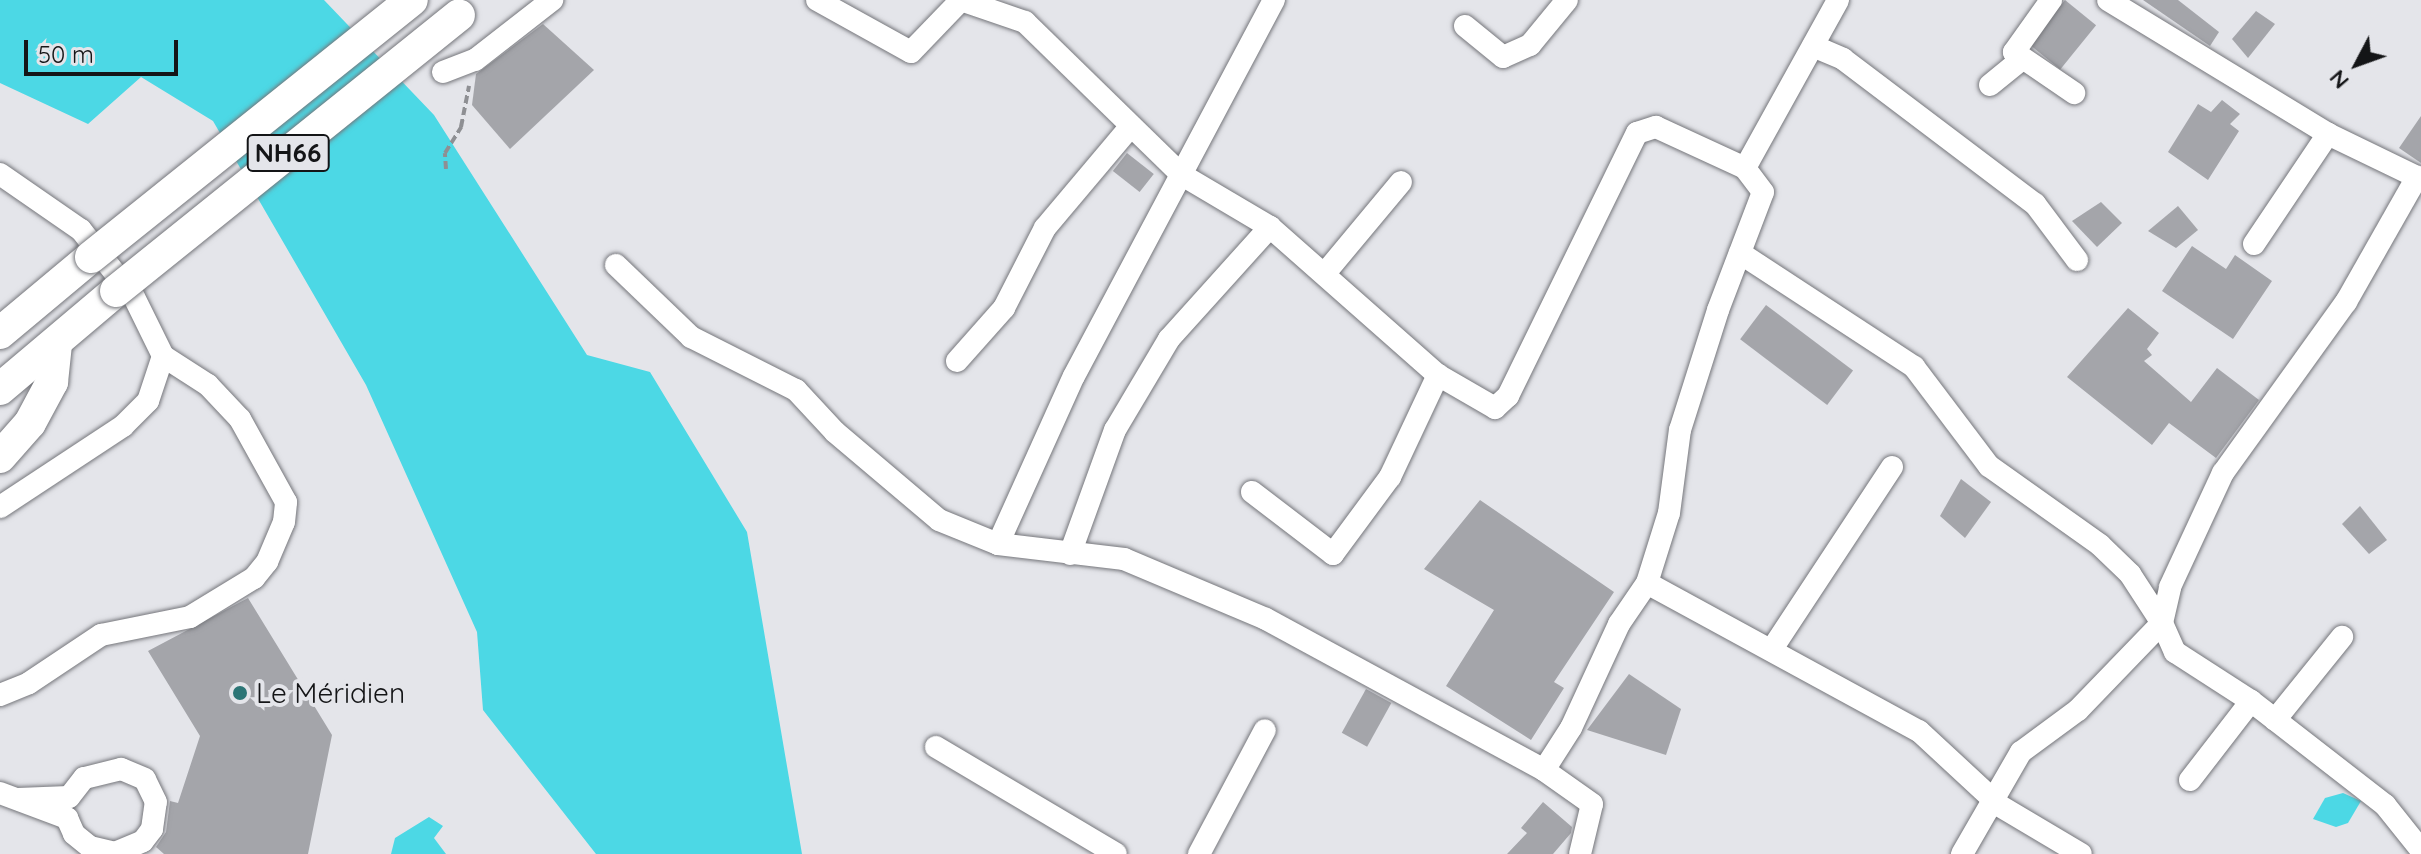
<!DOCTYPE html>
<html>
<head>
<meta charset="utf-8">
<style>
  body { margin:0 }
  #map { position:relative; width:2421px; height:854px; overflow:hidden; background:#e4e5ea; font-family:Quicksand,sans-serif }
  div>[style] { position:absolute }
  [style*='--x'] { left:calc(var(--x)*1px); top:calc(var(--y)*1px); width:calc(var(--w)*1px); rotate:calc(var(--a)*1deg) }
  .water>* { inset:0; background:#4cd8e5 }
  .building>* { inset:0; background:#a4a5aa; transform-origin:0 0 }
  .path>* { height:4px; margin-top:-2px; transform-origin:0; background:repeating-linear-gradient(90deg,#8e8f93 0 8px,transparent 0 12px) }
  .roads { filter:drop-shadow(0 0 2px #75767b) drop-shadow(0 0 2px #75767b) }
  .minor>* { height:22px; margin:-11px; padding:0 11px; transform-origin:11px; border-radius:11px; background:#fff }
  .highway>* { height:32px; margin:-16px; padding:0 16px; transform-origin:16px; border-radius:16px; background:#fff }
  .bridges { filter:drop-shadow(0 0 2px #75767b) drop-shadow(0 0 2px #75767b) }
  .highway-bridge>* { height:32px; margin:-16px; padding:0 16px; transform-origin:16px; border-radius:16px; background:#fff }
  .dots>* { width:22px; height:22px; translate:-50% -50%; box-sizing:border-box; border:4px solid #e4e5ea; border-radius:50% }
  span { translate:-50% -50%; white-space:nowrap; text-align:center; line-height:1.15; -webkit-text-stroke:8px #e4e5ea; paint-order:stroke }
  .shield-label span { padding:2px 6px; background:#e4e5ea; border:2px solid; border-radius:6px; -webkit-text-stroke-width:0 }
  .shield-label { font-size:26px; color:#141517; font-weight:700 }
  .poi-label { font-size:28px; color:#141517 }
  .left { translate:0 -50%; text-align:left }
  .north { position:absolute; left:2317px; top:24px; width:80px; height:80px; -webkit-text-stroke:6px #e4e5ea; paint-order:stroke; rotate:229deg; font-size:22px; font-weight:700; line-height:32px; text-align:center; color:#141517 }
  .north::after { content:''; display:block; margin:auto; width:28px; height:36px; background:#141517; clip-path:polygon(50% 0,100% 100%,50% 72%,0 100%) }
  .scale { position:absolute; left:24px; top:40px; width:154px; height:36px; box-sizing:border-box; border:4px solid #141517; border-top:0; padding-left:10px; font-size:24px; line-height:28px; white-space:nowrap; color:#141517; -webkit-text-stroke:6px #e4e5ea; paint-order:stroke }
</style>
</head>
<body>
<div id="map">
  <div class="water">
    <i style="clip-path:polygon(0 0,324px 0,434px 115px,587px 355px,650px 372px,747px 532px,802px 854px,596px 854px,483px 710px,477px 632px,366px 385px,213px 121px,141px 77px,88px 124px,0 83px)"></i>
    <i style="clip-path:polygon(2343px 793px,2361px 801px,2348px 823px,2336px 827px,2313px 819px,2325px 798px)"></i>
    <i style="clip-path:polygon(429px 817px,443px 826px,434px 838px,446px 854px,391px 854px,395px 838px)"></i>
  </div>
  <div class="building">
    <i style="left:2065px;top:0;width:40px;height:57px;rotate:39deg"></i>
    <i style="clip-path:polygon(2143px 0,2178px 0,2219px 32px,2210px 46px)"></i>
    <i style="clip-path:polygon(2256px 11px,2275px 24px,2248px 58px,2232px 39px)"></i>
    <i style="clip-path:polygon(543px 24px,594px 70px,510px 149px,472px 105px,476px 74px)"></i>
    <i style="clip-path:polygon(2222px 100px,2240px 114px,2230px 124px,2239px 131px,2208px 180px,2168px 152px,2198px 104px,2211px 112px)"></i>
    <i style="clip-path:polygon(2421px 116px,2421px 163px,2399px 148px)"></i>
    <i style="left:1127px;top:153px;width:34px;height:23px;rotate:38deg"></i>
    <i style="clip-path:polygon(2101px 202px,2122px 223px,2097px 247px,2072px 221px)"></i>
    <i style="clip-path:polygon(2178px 206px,2198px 230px,2176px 248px,2148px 231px)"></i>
    <i style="clip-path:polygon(2192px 246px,2226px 269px,2235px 255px,2272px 281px,2233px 339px,2162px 291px)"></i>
    <i style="left:1766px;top:305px;width:109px;height:43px;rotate:37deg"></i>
    <i style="clip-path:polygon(2128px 308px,2159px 333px,2147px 349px,2152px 355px,2144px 361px,2191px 402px,2217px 368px,2259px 400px,2216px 458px,2169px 423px,2152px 445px,2067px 377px)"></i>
    <i style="clip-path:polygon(1961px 479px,1991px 502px,1965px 538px,1940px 516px)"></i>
    <i style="clip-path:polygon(1480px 500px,1614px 592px,1554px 682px,1564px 688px,1531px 740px,1446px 686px,1494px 610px,1424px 569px)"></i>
    <i style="clip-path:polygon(2360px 506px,2387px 540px,2369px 554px,2342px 524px)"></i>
    <i style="clip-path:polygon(248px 598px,332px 735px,308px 854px,164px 854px,156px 847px,166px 832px,170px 801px,178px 803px,200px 736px,148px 651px)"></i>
    <i style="clip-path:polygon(1629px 674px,1681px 709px,1666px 755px,1587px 730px)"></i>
    <i style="left:1366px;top:689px;width:29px;height:50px;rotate:29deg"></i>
    <i style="clip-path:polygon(1543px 802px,1572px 827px,1571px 833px,1553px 854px,1507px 854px,1527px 833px,1521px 828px)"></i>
  </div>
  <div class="path">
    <i style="--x:446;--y:169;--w:16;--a:-94"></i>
    <i style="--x:445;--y:153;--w:31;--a:-58"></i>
    <i style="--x:461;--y:127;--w:42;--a:-79"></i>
  </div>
  <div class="roads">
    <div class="minor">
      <i style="--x:817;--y:0;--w:107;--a:29"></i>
      <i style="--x:911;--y:52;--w:72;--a:-46.1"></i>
      <i style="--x:961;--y:0;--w:68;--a:19"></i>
      <i style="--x:1025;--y:22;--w:219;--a:44.3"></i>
      <i style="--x:1182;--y:175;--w:102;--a:30.6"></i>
      <i style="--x:1270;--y:227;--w:224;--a:41.4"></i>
      <i style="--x:1438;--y:375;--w:66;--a:30.1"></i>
      <i style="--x:1495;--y:408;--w:18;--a:-43"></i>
      <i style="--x:1508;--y:396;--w:293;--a:-63.9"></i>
      <i style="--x:1637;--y:133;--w:20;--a:-18"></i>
      <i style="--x:1656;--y:127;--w:98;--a:24.7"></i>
      <i style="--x:1745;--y:168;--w:192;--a:-61"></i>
      <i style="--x:2051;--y:0;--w:64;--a:125.4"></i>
      <i style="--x:2014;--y:52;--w:73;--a:34.3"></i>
      <i style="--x:2108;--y:0;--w:258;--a:31.3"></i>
      <i style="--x:2328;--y:134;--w:103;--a:25.8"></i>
      <i style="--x:1465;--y:26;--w:49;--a:39.2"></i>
      <i style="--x:1503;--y:57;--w:30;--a:-24"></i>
      <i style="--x:1530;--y:45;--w:58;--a:-50.6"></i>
      <i style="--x:1813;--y:46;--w:33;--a:23"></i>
      <i style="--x:1843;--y:59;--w:241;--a:37.1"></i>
      <i style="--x:2035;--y:204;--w:70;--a:53.1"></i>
      <i style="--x:443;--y:72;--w:34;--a:-21"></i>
      <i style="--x:475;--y:60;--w:98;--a:-37.9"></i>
      <i style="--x:1990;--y:85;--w:41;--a:-39.1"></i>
      <i style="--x:0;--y:174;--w:98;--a:34.7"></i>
      <i style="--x:81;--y:230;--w:85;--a:51.7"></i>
      <i style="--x:134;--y:297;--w:66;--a:63.8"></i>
      <i style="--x:163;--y:356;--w:47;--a:108.4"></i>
      <i style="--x:148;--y:401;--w:35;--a:135"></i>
      <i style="--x:123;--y:426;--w:147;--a:146.6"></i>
      <i style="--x:2254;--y:244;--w:133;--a:-56.1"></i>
      <i style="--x:1740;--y:253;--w:208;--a:33.2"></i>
      <i style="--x:1914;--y:367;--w:124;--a:52.9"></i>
      <i style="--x:1989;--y:466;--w:136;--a:35.4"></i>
      <i style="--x:2100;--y:545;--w:42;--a:44"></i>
      <i style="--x:2130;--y:574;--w:59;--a:56.9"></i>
      <i style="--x:2162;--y:623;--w:32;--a:66"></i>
      <i style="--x:2175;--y:652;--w:90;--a:32.8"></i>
      <i style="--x:2251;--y:701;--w:170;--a:37.8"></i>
      <i style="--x:2385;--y:805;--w:58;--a:51.3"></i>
      <i style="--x:616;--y:265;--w:104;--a:43.8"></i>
      <i style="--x:691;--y:337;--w:118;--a:26.8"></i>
      <i style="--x:796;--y:390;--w:57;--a:47.1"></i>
      <i style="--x:835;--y:432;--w:136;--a:40.2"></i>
      <i style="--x:939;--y:520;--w:64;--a:22.1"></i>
      <i style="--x:998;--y:544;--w:127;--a:6.8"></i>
      <i style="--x:1124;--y:559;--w:154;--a:22.9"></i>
      <i style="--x:1266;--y:619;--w:316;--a:28.5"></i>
      <i style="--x:1326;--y:272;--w:117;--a:-50.2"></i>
      <i style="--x:957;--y:361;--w:71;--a:-48.4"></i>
      <i style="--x:1004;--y:308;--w:90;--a:-62.9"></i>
      <i style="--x:1045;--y:228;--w:133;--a:-49.9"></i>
      <i style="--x:1252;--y:492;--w:102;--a:37.4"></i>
      <i style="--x:1333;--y:554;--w:96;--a:-53.5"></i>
      <i style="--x:1390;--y:477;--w:113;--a:-64.8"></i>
      <i style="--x:998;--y:544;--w:184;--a:-65.7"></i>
      <i style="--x:1074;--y:376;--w:426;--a:-62"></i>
      <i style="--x:1070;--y:554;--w:132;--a:-70.1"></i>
      <i style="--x:1115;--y:430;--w:106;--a:-59.3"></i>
      <i style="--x:1169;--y:339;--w:151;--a:-48"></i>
      <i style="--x:1647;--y:583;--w:310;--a:28.6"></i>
      <i style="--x:1919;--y:731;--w:110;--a:42.8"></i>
      <i style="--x:2000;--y:806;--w:94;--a:30.7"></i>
      <i style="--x:1772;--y:649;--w:218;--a:-56.6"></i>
      <i style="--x:0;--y:695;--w:31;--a:-22"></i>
      <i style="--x:29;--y:683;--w:87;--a:-33.7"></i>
      <i style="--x:101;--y:635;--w:91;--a:-11.4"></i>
      <i style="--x:190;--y:617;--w:75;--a:-31.4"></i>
      <i style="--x:254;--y:578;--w:21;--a:-51"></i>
      <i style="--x:267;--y:562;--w:43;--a:-67"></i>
      <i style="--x:284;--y:522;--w:20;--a:-84"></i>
      <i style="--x:286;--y:502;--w:95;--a:-119"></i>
      <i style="--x:240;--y:419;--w:47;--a:-133.3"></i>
      <i style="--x:208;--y:385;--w:54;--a:-147.2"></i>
      <i style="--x:2275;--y:720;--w:107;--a:-51.1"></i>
      <i style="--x:936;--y:747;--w:209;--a:30.7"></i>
      <i style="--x:2190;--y:780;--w:100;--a:-52.3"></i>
      <i style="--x:0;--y:793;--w:72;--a:20.5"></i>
      <i style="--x:67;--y:818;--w:17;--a:66"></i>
      <i style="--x:74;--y:834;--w:21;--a:39"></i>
      <i style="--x:90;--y:847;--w:26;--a:13"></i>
      <i style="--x:115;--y:853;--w:30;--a:-23"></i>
      <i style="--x:143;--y:841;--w:15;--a:-53"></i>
      <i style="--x:152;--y:829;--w:27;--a:-82"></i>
      <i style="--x:156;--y:802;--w:25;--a:-116"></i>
      <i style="--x:145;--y:779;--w:26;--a:-157"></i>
      <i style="--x:121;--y:769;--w:38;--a:166"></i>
      <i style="--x:84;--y:778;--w:24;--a:128"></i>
      <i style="--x:69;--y:797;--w:51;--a:177.8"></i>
      <i style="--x:1199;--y:854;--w:140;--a:-62"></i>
      <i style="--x:1580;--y:854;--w:51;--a:-76.5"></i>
      <i style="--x:1592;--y:804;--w:59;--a:-144.7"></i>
      <i style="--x:1544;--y:770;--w:50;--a:-57.3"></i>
      <i style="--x:1571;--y:728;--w:115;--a:-65.2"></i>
      <i style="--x:1619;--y:624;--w:50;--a:-55.7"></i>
      <i style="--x:1647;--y:583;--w:73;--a:-72.6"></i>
      <i style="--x:1669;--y:513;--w:84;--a:-82.5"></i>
      <i style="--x:1680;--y:430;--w:126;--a:-72.4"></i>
      <i style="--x:1718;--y:310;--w:126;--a:-69.1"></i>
      <i style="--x:1763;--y:192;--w:30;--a:-127"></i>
      <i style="--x:1962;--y:854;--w:118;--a:-60"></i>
      <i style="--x:2021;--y:752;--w:71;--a:-36.4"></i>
      <i style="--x:2078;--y:710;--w:121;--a:-46"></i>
      <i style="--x:2162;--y:623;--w:37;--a:-77"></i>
      <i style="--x:2170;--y:587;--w:126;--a:-65.1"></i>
      <i style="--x:2223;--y:473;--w:211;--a:-54.3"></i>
      <i style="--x:2346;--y:302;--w:144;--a:-60.4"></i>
    </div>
    <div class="highway">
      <i style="--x:0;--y:333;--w:119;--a:-39.9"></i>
      <i style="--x:0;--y:389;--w:152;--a:-40.2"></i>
      <i style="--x:0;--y:457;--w:45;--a:-48.6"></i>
      <i style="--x:30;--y:423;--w:47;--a:-61.8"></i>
      <i style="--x:52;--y:382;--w:38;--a:-84"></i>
    </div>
  </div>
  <div class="bridges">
    <div class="highway-bridge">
      <i style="--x:91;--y:257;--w:411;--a:-38.7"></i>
      <i style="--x:116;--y:291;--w:440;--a:-38.8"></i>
    </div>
  </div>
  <div class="dots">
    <i style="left:240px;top:693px;background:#2b7576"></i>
  </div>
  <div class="shield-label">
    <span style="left:288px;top:153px">NH66</span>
  </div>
  <div class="poi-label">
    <span class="left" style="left:256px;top:693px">Le Méridien</span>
  </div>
  <div class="north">N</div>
  <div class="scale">50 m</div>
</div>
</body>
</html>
